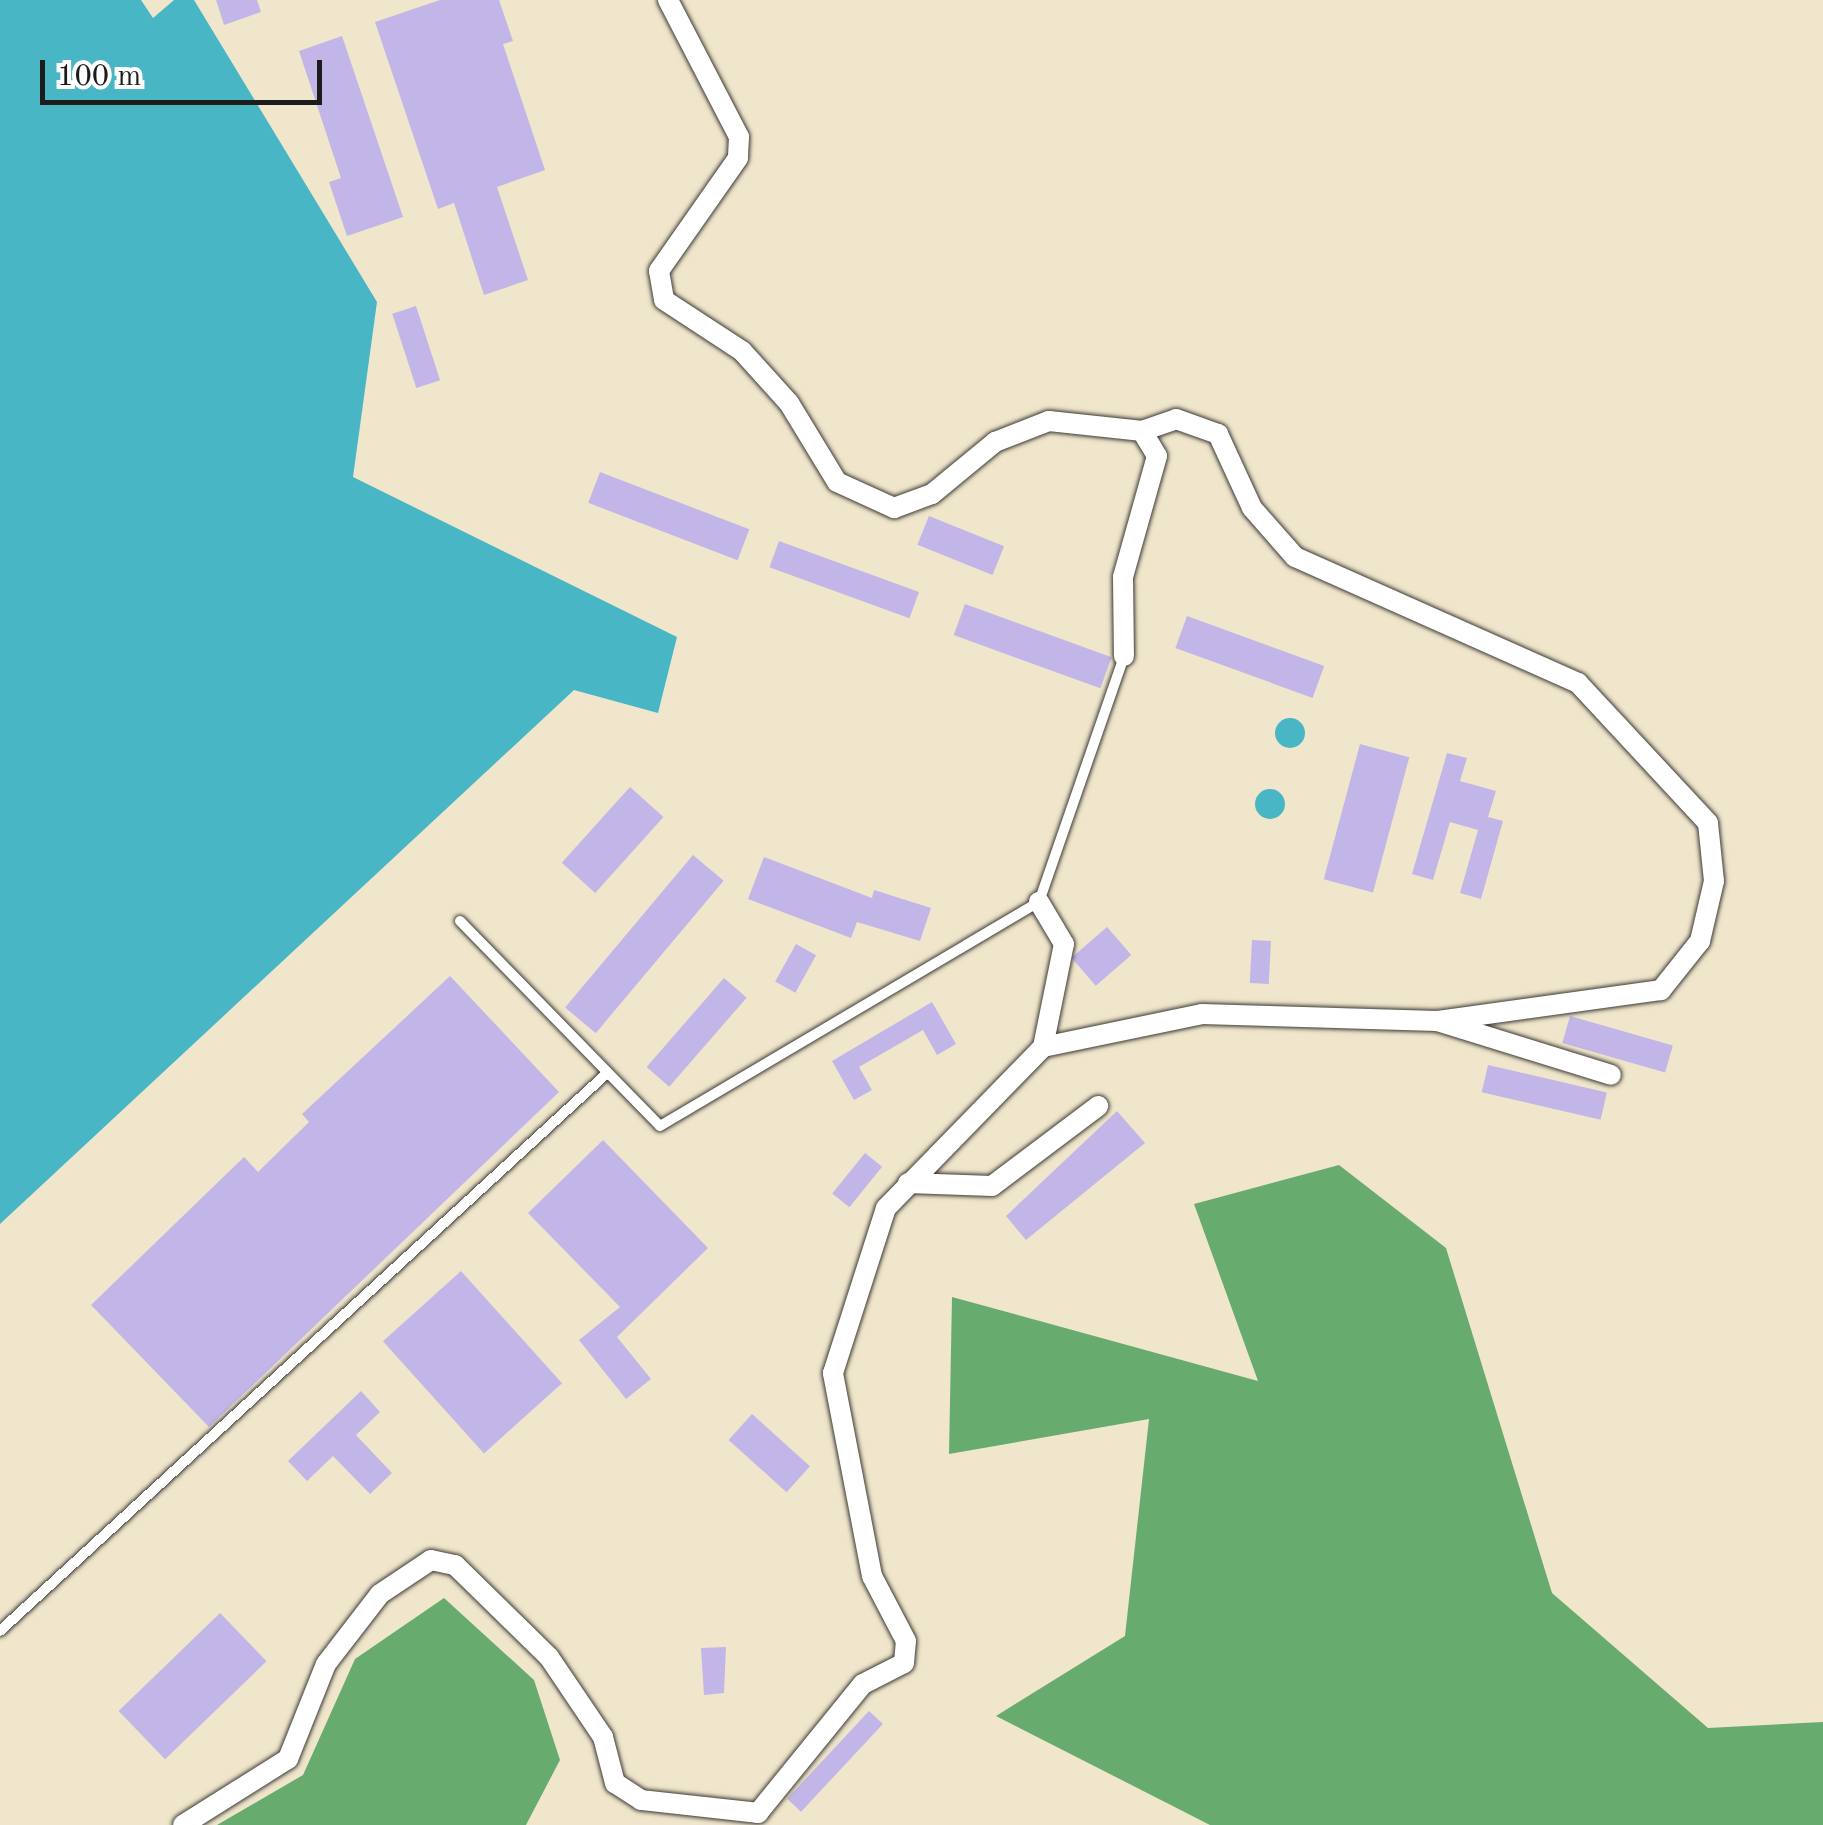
<!DOCTYPE html>
<html>
<head>
<meta charset="utf-8">
<style>
  body { margin:0 }
  #map { position:relative; width:1823px; height:1825px; overflow:hidden; background:#f0e6cb; font-family:"Old Standard TT",serif }
  div>[style] { position:absolute }
  [style*='--x'] { left:calc(var(--x)*1px); top:calc(var(--y)*1px); width:calc(var(--w)*1px); rotate:calc(var(--a)*1deg) }
  .forest>* { inset:0; background:#68ab6f }
  .water>* { inset:0; background:#49b6c5 }
  .round { border-radius:50% }
  .building>* { inset:0; background:#c2b6e8; transform-origin:0 0 }
  .roads { filter:drop-shadow(0 0 2px #3c3a36) drop-shadow(0 0 2px #3c3a36) }
  .service>* { height:10px; margin:-5px; padding:0 5px; transform-origin:5px; border-radius:5px; background:#fff }
  .minor>* { height:20px; margin:-10px; padding:0 10px; transform-origin:10px; border-radius:10px; background:#fff }
  span { translate:-50% -50%; white-space:nowrap; text-align:center; line-height:1.15; -webkit-text-stroke:10px #fff; paint-order:stroke }
  .scale { position:absolute; left:40px; top:60px; width:282px; height:45px; box-sizing:border-box; border:5px solid #1c1c1c; border-top:0; padding-left:12px; font-size:30px; line-height:35px; white-space:nowrap; color:#1c1c1c; -webkit-text-stroke:8px #fff; paint-order:stroke }
</style>
</head>
<body>
<div id="map">
  <div class="forest">
    <i style="clip-path:polygon(1339px 1165px,1446px 1248px,1552px 1593px,1708px 1728px,1823px 1722px,1823px 1825px,1210px 1825px,996px 1716px,1125px 1636px,1149px 1419px,949px 1454px,952px 1297px,1258px 1381px,1194px 1204px)"></i>
    <i style="clip-path:polygon(444px 1598px,534px 1680px,560px 1760px,526px 1825px,217px 1825px,303px 1775px,355px 1659px)"></i>
  </div>
  <div class="water">
    <i style="clip-path:polygon(0 0,141px 0,153px 18px,174px 0,194px 0,377px 302px,353px 477px,677px 637px,658px 713px,574px 690px,0 1224px)"></i>
    <i class="round" style="left:1275px;top:718px;width:30px;height:30px"></i>
    <i class="round" style="left:1255px;top:789px;width:30px;height:30px"></i>
  </div>
  <div class="building">
    <i style="clip-path:polygon(216px 0,257px 0,261px 12px,224px 25px)"></i>
    <i style="clip-path:polygon(440px 0,499px 0,513px 41px,503px 44px,545px 170px,497px 187px,528px 280px,484px 295px,454px 203px,438px 209px,375px 22px)"></i>
    <i style="clip-path:polygon(342px 36px,403px 217px,347px 236px,329px 182px,341px 178px,299px 51px)"></i>
    <i style="left:416px;top:306px;width:78px;height:25px;rotate:72deg"></i>
    <i style="left:600px;top:472px;width:160px;height:33px;rotate:21deg"></i>
    <i style="left:929px;top:516px;width:81px;height:31px;rotate:22deg"></i>
    <i style="left:779px;top:541px;width:149px;height:28px;rotate:20deg"></i>
    <i style="left:965px;top:604px;width:156px;height:33px;rotate:20deg"></i>
    <i style="left:1187px;top:616px;width:146px;height:34px;rotate:20deg"></i>
    <i style="left:1360px;top:744px;width:51px;height:140px;rotate:15deg"></i>
    <i style="clip-path:polygon(1447px 753px,1467px 758px,1460px 781px,1496px 791px,1488px 817px,1503px 821px,1481px 899px,1460px 893px,1478px 830px,1450px 822px,1433px 880px,1412px 874px)"></i>
    <i style="left:630px;top:787px;width:45px;height:102px;rotate:42deg"></i>
    <i style="left:693px;top:855px;width:40px;height:199px;rotate:40deg"></i>
    <i style="clip-path:polygon(764px 857px,872px 898px,874px 890px,931px 908px,920px 941px,857px 922px,851px 938px,748px 899px)"></i>
    <i style="left:1107px;top:927px;width:37px;height:47px;rotate:49deg"></i>
    <i style="left:1252px;top:940px;width:19px;height:43px;rotate:3deg"></i>
    <i style="left:796px;top:944px;width:23px;height:43px;rotate:29deg"></i>
    <i style="clip-path:polygon(450px 976px,559px 1092px,209px 1427px,91px 1305px,244px 1157px,258px 1172px,309px 1122px,302px 1114px)"></i>
    <i style="left:724px;top:978px;width:30px;height:118px;rotate:41deg"></i>
    <i style="clip-path:polygon(932px 1002px,956px 1044px,937px 1055px,923px 1030px,859px 1067px,872px 1090px,854px 1100px,832px 1061px)"></i>
    <i style="left:1570px;top:1016px;width:107px;height:28px;rotate:16deg"></i>
    <i style="left:1488px;top:1065px;width:122px;height:28px;rotate:13deg"></i>
    <i style="clip-path:polygon(1117px 1111px,1145px 1143px,1026px 1240px,1006px 1216px)"></i>
    <i style="clip-path:polygon(603px 1140px,708px 1248px,617px 1337px,651px 1379px,626px 1399px,579px 1340px,620px 1307px,528px 1213px)"></i>
    <i style="left:865px;top:1153px;width:22px;height:52px;rotate:39deg"></i>
    <i style="left:461px;top:1271px;width:151px;height:105px;rotate:48deg"></i>
    <i style="clip-path:polygon(361px 1391px,380px 1412px,356px 1435px,392px 1473px,370px 1494px,333px 1456px,307px 1481px,288px 1461px)"></i>
    <i style="left:752px;top:1414px;width:78px;height:35px;rotate:42deg"></i>
    <i style="left:220px;top:1613px;width:67px;height:141px;rotate:46deg"></i>
    <i style="clip-path:polygon(726px 1647px,724px 1693px,704px 1695px,701px 1648px)"></i>
    <i style="left:869px;top:1711px;width:19px;height:120px;rotate:43deg"></i>
  </div>
  <div class="roads">
    <div class="service">
      <i style="--x:460;--y:921;--w:286;--a:45.7"></i>
      <i style="--x:660;--y:1126;--w:440;--a:-30.6"></i>
      <i style="--x:1039;--y:902;--w:260;--a:-70.9"></i>
      <i style="--x:0;--y:1631;--w:820;--a:-42.58"></i>
    </div>
    <div class="minor">
      <i style="--x:668;--y:0;--w:154;--a:62.6"></i>
      <i style="--x:739;--y:137;--w:21;--a:93"></i>
      <i style="--x:738;--y:158;--w:138;--a:125"></i>
      <i style="--x:659;--y:271;--w:29;--a:80"></i>
      <i style="--x:664;--y:300;--w:93;--a:33.2"></i>
      <i style="--x:742;--y:351;--w:70;--a:47.9"></i>
      <i style="--x:789;--y:403;--w:92;--a:58.7"></i>
      <i style="--x:837;--y:482;--w:63;--a:24.5"></i>
      <i style="--x:894;--y:508;--w:40;--a:-20.2"></i>
      <i style="--x:932;--y:494;--w:82;--a:-39.5"></i>
      <i style="--x:995;--y:442;--w:58;--a:-21.3"></i>
      <i style="--x:1049;--y:421;--w:94;--a:6.1"></i>
      <i style="--x:1142;--y:431;--w:29;--a:59"></i>
      <i style="--x:1157;--y:456;--w:126;--a:105.7"></i>
      <i style="--x:1123;--y:577;--w:79;--a:89.3"></i>
      <i style="--x:1142;--y:431;--w:36;--a:-19"></i>
      <i style="--x:1176;--y:419;--w:45;--a:19.7"></i>
      <i style="--x:1218;--y:434;--w:81;--a:65.3"></i>
      <i style="--x:1252;--y:508;--w:65;--a:48.7"></i>
      <i style="--x:1295;--y:557;--w:310;--a:24"></i>
      <i style="--x:1578;--y:683;--w:191;--a:47.1"></i>
      <i style="--x:1708;--y:823;--w:58;--a:84.1"></i>
      <i style="--x:1714;--y:881;--w:62;--a:103.1"></i>
      <i style="--x:1700;--y:941;--w:63;--a:128.5"></i>
      <i style="--x:1661;--y:990;--w:226;--a:172.1"></i>
      <i style="--x:1043;--y:1047;--w:162;--a:-11.7"></i>
      <i style="--x:1202;--y:1014;--w:235;--a:1.7"></i>
      <i style="--x:1437;--y:1021;--w:182;--a:17.2"></i>
      <i style="--x:908;--y:1183;--w:84;--a:2"></i>
      <i style="--x:992;--y:1186;--w:133;--a:-37"></i>
      <i style="--x:183;--y:1825;--w:124;--a:-32.2"></i>
      <i style="--x:288;--y:1759;--w:102;--a:-68.2"></i>
      <i style="--x:326;--y:1664;--w:88;--a:-52.4"></i>
      <i style="--x:380;--y:1594;--w:61;--a:-33.7"></i>
      <i style="--x:431;--y:1560;--w:25;--a:12"></i>
      <i style="--x:455;--y:1565;--w:132;--a:44.4"></i>
      <i style="--x:549;--y:1657;--w:97;--a:56"></i>
      <i style="--x:603;--y:1737;--w:48;--a:75.4"></i>
      <i style="--x:615;--y:1783;--w:31;--a:33"></i>
      <i style="--x:641;--y:1800;--w:118;--a:6.3"></i>
      <i style="--x:758;--y:1813;--w:166;--a:-50.9"></i>
      <i style="--x:863;--y:1684;--w:46;--a:-27.1"></i>
      <i style="--x:904;--y:1663;--w:22;--a:-85"></i>
      <i style="--x:906;--y:1641;--w:73;--a:-117.6"></i>
      <i style="--x:872;--y:1576;--w:207;--a:-100.9"></i>
      <i style="--x:833;--y:1373;--w:173;--a:-72.2"></i>
      <i style="--x:886;--y:1208;--w:225;--a:-45.7"></i>
      <i style="--x:1043;--y:1047;--w:105;--a:-78.5"></i>
      <i style="--x:1064;--y:944;--w:49;--a:-120.8"></i>
    </div>
  </div>
  <div class="scale">100 m</div>
</div>
</body>
</html>
